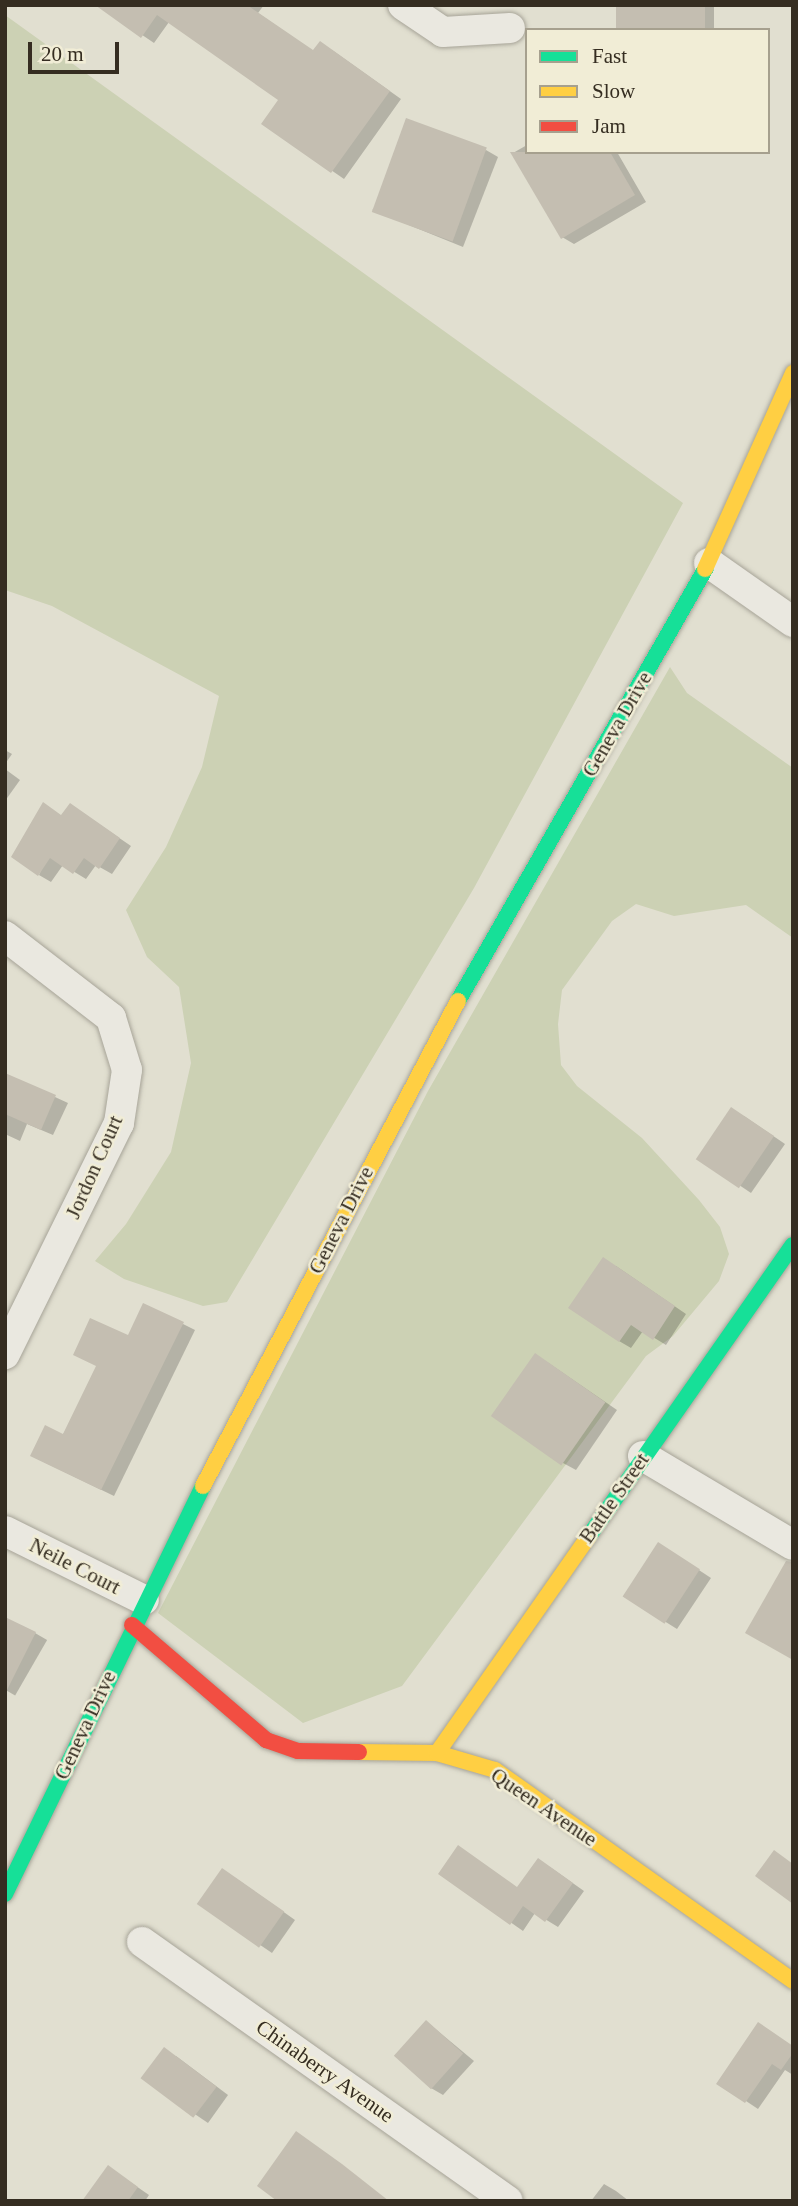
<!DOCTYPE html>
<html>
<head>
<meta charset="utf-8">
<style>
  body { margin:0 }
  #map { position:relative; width:798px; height:2206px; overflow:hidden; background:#e1dfd0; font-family:Georgia,serif }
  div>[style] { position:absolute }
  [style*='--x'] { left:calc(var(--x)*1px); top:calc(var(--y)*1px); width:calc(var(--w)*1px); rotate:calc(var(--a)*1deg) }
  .green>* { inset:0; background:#ccd1b4 }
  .shadow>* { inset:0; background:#0003; transform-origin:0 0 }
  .building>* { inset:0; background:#c4beb1; transform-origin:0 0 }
  .roads { filter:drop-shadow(0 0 2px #a7a498) drop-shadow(0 0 2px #a7a498) }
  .street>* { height:30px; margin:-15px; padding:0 15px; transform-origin:15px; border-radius:15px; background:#eae8e0 }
  .fast>* { height:16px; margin:-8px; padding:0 8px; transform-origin:8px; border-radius:8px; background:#16e098 }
  .slow>* { height:16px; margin:-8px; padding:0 8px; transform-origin:8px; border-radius:8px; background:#ffcf43 }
  .jam>* { height:16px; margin:-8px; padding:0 8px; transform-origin:8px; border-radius:8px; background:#f24e42 }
  span { translate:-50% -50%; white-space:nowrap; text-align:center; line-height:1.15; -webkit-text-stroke:5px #f1edd6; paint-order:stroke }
  .street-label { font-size:21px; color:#352d21 }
  .frame { position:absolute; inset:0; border:7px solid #352d21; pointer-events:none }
  .legend { position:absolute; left:525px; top:28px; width:245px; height:126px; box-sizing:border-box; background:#f1edd6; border:2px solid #a6a08e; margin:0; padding:9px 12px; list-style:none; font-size:21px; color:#352d21 }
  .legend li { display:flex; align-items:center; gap:14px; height:35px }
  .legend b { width:35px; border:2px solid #a6a08e }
  .scale { position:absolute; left:28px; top:42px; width:91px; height:32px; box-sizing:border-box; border:4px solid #352d21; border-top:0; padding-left:9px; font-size:21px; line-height:24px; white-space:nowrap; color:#352d21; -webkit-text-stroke:5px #f1edd6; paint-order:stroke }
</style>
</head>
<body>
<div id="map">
  <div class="green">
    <i style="clip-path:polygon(5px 15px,683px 503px,474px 888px,227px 1302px,203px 1306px,124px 1279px,95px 1261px,126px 1224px,171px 1152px,191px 1063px,179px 987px,147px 957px,126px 910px,166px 847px,202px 767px,219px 696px,52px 606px,5px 590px)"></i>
    <i style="clip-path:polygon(670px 667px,687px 693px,793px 768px,793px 938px,746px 905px,674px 916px,636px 904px,612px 921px,562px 990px,558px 1024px,561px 1065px,577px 1086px,642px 1138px,699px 1200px,720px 1227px,729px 1254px,719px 1281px,673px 1336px,646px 1356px,402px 1686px,303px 1723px,158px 1613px,428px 1091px)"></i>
  </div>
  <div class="shadow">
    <i style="clip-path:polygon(98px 5px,264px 5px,258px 13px,314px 52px,332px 50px,401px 99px,344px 179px,263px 123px,280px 99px,169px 22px,154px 43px)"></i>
    <i style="left:618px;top:5px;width:96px;height:25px"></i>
    <i style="clip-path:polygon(527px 145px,527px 152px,617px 152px,646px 202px,574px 244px,562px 237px,513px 153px)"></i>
    <i style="clip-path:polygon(486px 150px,498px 157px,463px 247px,372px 210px)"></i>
    <i style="clip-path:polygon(5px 750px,12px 754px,5px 764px)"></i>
    <i style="clip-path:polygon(5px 769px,20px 780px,5px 801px)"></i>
    <i style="clip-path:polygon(71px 805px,131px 846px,112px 874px,96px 865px,86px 879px,63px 865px,51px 882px,39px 875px)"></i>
    <i style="clip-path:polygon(5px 1074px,68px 1103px,53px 1135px,27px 1124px,20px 1141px,5px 1134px)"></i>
    <i style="clip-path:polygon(744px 1116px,785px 1144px,751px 1193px,699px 1158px)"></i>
    <i style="clip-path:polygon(616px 1266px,686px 1314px,666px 1345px,643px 1331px,631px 1348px,619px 1341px)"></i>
    <i style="clip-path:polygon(183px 1324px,195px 1330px,114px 1496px,44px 1462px,129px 1338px)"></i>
    <i style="clip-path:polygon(547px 1362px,617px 1410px,576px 1470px,563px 1463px)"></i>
    <i style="clip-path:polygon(670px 1551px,711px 1578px,677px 1629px,624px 1596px)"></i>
    <i style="left:35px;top:1633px;width:14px;height:64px;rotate:30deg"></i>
    <i style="clip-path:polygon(550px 1867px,584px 1891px,558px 1927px,535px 1913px,523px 1931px,440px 1873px,519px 1888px)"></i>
    <i style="clip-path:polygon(234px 1877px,295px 1920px,272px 1953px,199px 1903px)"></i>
    <i style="clip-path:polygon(427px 2022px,474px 2061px,443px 2095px,431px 2088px)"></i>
    <i style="clip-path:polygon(793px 2047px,793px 2075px,785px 2070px,758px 2109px,719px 2083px)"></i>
    <i style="clip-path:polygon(176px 2056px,228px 2095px,208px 2123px,143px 2079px)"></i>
    <i style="clip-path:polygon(120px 2175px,149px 2195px,145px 2201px,85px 2201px)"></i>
    <i style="clip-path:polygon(604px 2184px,616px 2191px,629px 2201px,591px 2201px)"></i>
  </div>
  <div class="building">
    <i style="clip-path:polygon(95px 5px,247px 5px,313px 50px,320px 41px,390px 91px,331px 173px,261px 124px,278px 100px,157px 15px,141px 38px)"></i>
    <i style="left:616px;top:5px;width:89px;height:25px"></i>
    <i style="left:406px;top:118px;width:86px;height:100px;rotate:20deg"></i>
    <i style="clip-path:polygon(510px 152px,610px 152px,635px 195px,561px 239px)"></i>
    <i style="clip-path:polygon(43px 802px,61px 815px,70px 803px,120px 838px,99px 869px,84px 858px,73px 874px,50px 858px,38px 876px,11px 857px)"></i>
    <i style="clip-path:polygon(5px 1073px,56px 1095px,41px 1130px,5px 1114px)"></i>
    <i style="left:731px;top:1107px;width:52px;height:63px;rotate:34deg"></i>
    <i style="clip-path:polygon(603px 1257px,675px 1306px,653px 1340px,631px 1325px,619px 1342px,568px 1308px)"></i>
    <i style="clip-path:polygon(143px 1303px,184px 1322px,101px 1490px,30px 1456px,45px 1425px,63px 1434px,96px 1366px,73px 1355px,90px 1318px,128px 1335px)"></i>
    <i style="left:535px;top:1353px;width:86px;height:77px;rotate:35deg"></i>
    <i style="left:658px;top:1542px;width:50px;height:65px;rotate:33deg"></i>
    <i style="clip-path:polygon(786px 1561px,793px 1562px,793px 1660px,745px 1633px)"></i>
    <i style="clip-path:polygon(5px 1617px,36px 1632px,5px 1694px)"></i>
    <i style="clip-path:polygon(458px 1845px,517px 1887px,538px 1858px,573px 1883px,545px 1922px,523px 1906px,510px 1925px,438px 1874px)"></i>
    <i style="clip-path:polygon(774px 1850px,793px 1864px,793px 1904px,755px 1876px)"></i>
    <i style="left:222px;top:1868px;width:76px;height:44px;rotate:35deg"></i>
    <i style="left:426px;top:2020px;width:50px;height:48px;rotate:42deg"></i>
    <i style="clip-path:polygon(758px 2022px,793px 2046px,793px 2053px,781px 2070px,772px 2064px,745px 2103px,716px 2084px)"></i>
    <i style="left:164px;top:2047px;width:66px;height:39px;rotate:37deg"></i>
    <i style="clip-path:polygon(296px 2131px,342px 2164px,389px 2201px,277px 2201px,257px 2186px)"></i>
    <i style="clip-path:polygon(108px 2165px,138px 2187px,128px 2201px,82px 2201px)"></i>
  </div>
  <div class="roads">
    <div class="street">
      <i style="--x:403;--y:5;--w:48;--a:34"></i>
      <i style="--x:443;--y:32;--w:67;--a:-3.4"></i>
      <i style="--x:709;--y:563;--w:103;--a:35.1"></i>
      <i style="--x:5;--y:936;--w:134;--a:37.7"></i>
      <i style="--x:111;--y:1018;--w:54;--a:72.9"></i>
      <i style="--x:127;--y:1070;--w:54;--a:98.6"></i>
      <i style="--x:119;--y:1123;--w:258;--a:116.3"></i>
      <i style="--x:643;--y:1456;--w:174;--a:30.7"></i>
      <i style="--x:5;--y:1531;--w:155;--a:26.4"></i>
      <i style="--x:142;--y:1942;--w:448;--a:35.3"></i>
    </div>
    <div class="fast">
      <i style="--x:458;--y:1001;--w:498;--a:-60.2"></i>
      <i style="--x:589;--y:1536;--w:355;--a:-55"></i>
      <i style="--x:5;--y:1894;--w:454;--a:-64.1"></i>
    </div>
    <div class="slow">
      <i style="--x:705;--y:569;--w:215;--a:-65.8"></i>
      <i style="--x:203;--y:1486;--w:548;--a:-62.27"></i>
      <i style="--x:359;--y:1752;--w:78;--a:0.7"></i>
      <i style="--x:437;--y:1753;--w:60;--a:16.3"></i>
      <i style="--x:495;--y:1770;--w:365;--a:35.3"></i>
      <i style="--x:437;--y:1753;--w:265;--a:-55"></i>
    </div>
    <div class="jam">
      <i style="--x:132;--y:1625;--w:177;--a:40.6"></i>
      <i style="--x:266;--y:1740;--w:34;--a:19"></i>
      <i style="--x:298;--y:1751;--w:61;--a:0.9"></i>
    </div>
  </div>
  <div class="street-label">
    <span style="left:617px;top:724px;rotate:-60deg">Geneva Drive</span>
    <span style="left:94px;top:1167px;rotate:-66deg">Jordon Court</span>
    <span style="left:341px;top:1220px;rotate:-63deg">Geneva Drive</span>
    <span style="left:614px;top:1498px;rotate:-55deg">Battle Street</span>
    <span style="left:75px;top:1566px;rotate:27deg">Neile Court</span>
    <span style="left:85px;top:1725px;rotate:-65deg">Geneva Drive</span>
    <span style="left:544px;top:1807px;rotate:34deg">Queen Avenue</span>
    <span style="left:325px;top:2071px;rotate:35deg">Chinaberry Avenue</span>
  </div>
  <div class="frame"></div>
  <ul class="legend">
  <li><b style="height:9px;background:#16e098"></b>Fast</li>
  <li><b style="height:9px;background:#ffcf43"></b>Slow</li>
  <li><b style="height:9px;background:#f24e42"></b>Jam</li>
  </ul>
  <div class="scale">20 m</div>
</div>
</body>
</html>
